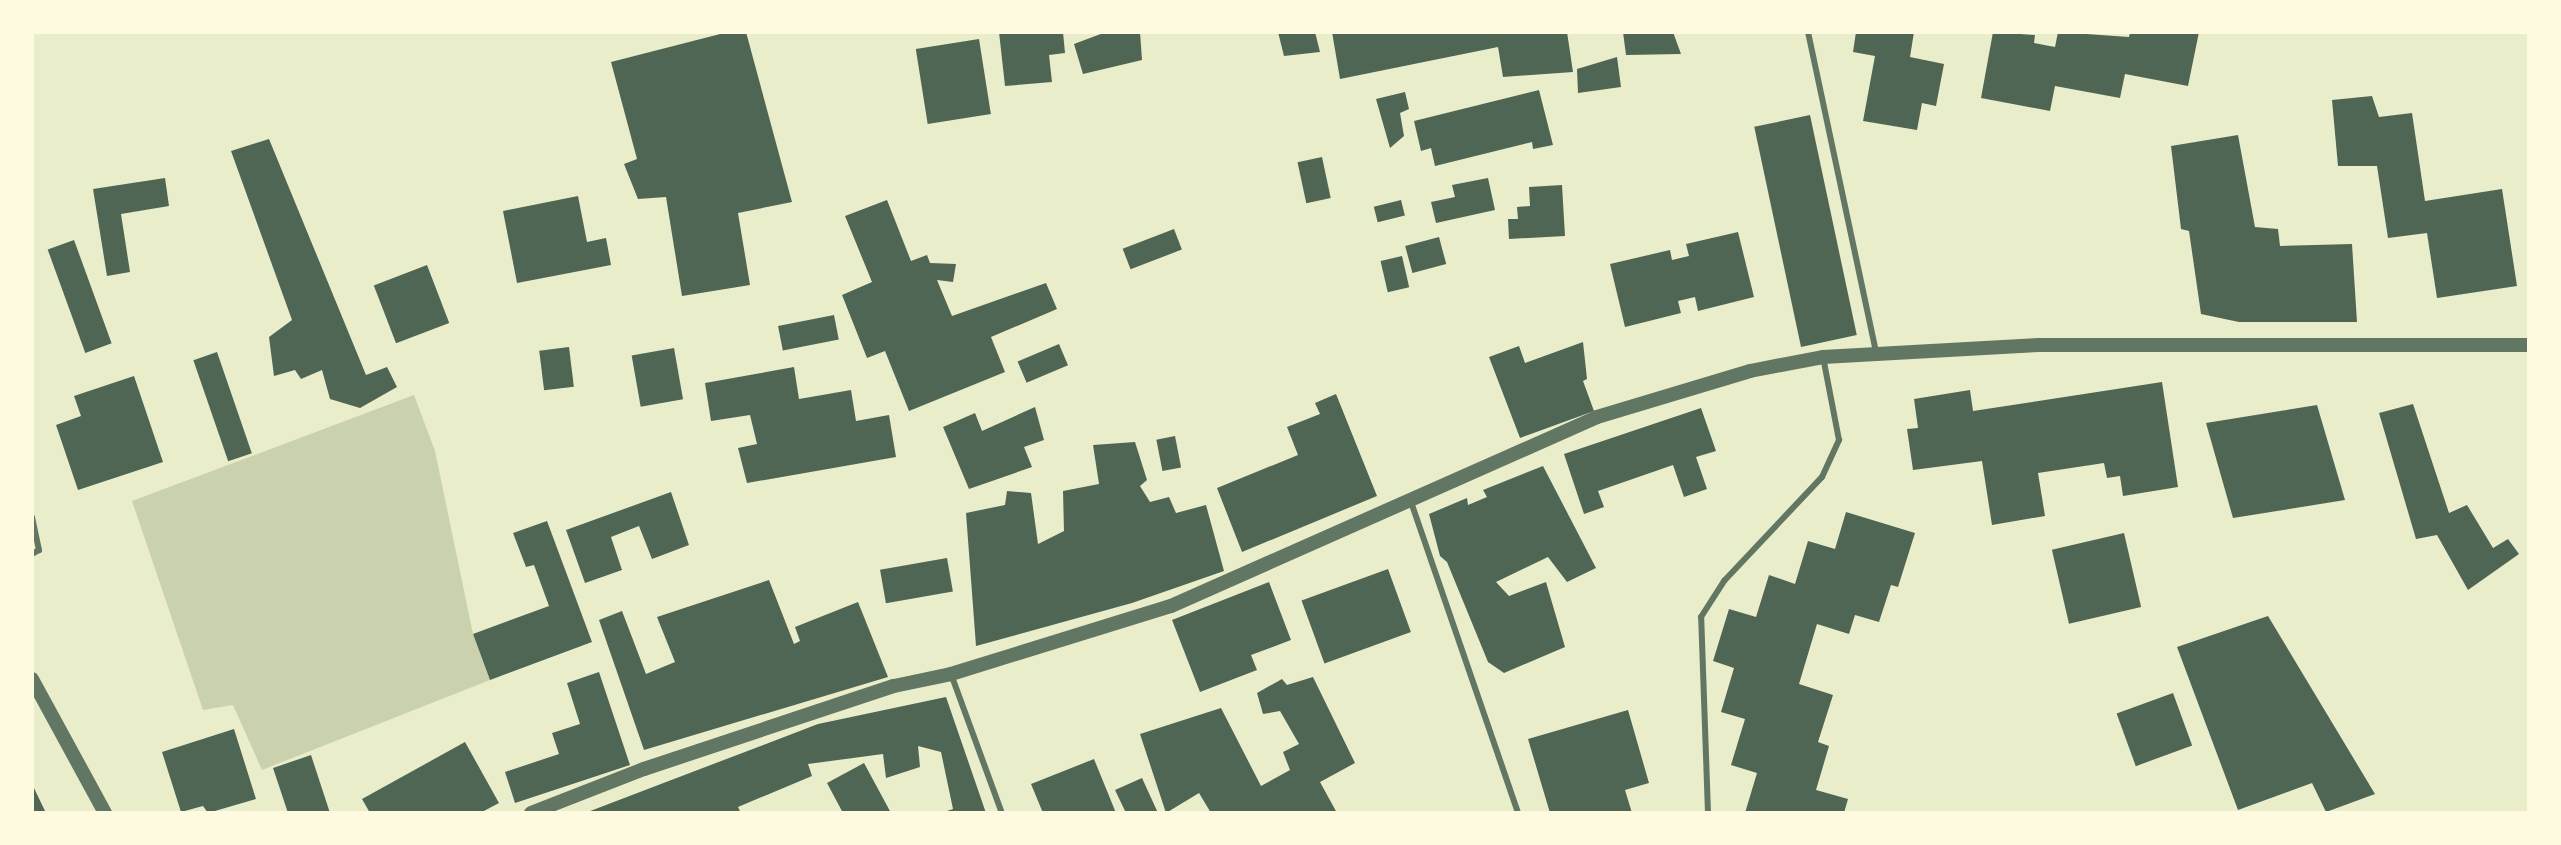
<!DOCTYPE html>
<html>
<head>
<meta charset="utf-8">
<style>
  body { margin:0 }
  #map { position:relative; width:2561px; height:845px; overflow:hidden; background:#e9edc9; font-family:"Golos Text",sans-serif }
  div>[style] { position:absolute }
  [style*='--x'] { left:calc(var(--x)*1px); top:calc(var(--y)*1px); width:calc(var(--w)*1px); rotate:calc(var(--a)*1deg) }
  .green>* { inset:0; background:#cad2ad }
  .building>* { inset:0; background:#4f6655; transform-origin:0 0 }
  .service>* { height:6px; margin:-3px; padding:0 3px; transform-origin:3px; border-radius:3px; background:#617663 }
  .tertiary>* { height:14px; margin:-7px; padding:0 7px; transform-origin:7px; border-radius:7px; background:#617663 }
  span { translate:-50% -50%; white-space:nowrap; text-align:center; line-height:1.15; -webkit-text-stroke:7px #fefae0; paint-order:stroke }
  .frame { position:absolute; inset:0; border:34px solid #fefae0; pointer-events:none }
</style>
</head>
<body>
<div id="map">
  <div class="green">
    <i style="clip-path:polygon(414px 395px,435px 451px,473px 634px,490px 680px,262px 770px,233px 705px,203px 710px,132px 501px)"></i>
  </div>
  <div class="building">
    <i style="clip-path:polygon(728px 32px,746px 32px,792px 202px,738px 213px,750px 285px,682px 296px,666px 197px,638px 199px,624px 164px,637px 159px,611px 62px)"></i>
    <i style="clip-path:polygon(999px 32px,1063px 32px,1065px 53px,1049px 55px,1052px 82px,1005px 86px)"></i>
    <i style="clip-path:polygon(1106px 32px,1140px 32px,1142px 60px,1083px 74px,1074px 44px)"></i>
    <i style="clip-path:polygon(1278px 32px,1315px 32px,1320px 52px,1284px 56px)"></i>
    <i style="clip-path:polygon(1332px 32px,1567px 32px,1573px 72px,1503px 77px,1498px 47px,1340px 79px)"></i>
    <i style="clip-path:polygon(1623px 32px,1673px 32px,1681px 54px,1626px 55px)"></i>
    <i style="clip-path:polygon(1856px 32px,1914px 32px,1910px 57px,1944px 64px,1936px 106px,1922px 103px,1917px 130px,1863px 121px,1875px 56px,1853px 52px)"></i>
    <i style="clip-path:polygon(1993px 32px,2035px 35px,2034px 43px,2055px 47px,2058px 32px,2129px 37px,2130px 32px,2199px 32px,2188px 86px,2125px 74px,2120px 98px,2055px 86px,2050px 111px,1981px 98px)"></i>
    <i style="left:979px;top:39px;width:76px;height:64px;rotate:81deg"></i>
    <i style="clip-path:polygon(1617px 57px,1621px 87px,1578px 93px,1577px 69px)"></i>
    <i style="clip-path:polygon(1539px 90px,1553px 145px,1533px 149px,1532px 142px,1435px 166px,1431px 148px,1421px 151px,1414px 121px)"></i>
    <i style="clip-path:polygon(1405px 92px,1409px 109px,1400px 113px,1404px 136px,1390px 148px,1376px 99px)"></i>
    <i style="clip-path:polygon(2372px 96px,2379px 117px,2412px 113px,2425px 201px,2502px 189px,2517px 286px,2437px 298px,2427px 233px,2388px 238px,2377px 166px,2338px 166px,2332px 100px)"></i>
    <i style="left:1810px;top:115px;width:225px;height:57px;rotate:78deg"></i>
    <i style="clip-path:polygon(2238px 135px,2255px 227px,2278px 229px,2280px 246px,2352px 244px,2357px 322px,2239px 322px,2201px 314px,2189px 231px,2181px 229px,2171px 146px)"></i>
    <i style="clip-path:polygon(269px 139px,366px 375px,387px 367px,397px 387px,360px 408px,330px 399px,322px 370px,301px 379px,295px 370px,274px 376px,269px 337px,292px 320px,231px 151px)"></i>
    <i style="left:1322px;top:157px;width:42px;height:25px;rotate:78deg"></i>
    <i style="clip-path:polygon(165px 178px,169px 206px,121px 214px,130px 272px,107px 276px,93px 189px)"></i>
    <i style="clip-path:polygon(1488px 178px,1495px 210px,1436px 223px,1431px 202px,1455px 197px,1452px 185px)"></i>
    <i style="clip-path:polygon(1562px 185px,1565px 236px,1509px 239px,1508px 219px,1518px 219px,1517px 207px,1530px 206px,1529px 187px)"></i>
    <i style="clip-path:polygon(578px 196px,587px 242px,606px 238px,611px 265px,517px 283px,503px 211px)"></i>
    <i style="clip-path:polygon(887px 200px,911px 261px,927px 255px,930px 263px,956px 264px,953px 282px,937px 280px,952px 316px,1046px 283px,1057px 309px,991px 337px,1005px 372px,909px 411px,885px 351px,867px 358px,842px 295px,872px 282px,845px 216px)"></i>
    <i style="left:1401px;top:200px;width:16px;height:28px;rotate:76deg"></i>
    <i style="left:1174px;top:229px;width:22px;height:55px;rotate:69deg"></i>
    <i style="clip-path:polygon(1738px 232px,1754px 297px,1698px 311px,1695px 297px,1678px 301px,1681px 313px,1625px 327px,1610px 264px,1670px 250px,1672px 260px,1689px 256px,1686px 244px)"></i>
    <i style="left:1439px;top:237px;width:28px;height:35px;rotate:75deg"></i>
    <i style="left:74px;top:240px;width:110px;height:28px;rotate:70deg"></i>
    <i style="left:1402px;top:256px;width:32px;height:22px;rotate:77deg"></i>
    <i style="left:427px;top:265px;width:62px;height:57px;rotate:69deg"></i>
    <i style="left:834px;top:315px;width:25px;height:57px;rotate:79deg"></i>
    <i style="clip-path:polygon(1583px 342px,1587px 379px,1583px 381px,1594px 411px,1520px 438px,1489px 357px,1519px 346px,1525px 363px)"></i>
    <i style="left:1059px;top:344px;width:23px;height:45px;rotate:67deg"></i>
    <i style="left:569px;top:347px;width:40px;height:30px;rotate:83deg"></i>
    <i style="left:674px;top:348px;width:52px;height:43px;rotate:80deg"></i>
    <i style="left:217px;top:352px;width:107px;height:25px;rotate:71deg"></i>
    <i style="clip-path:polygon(794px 367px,799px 399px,851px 390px,856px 421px,889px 415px,896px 457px,747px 483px,738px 448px,757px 444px,750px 415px,711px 421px,705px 383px)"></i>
    <i style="clip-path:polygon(134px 376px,163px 462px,78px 490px,56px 425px,81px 416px,74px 396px)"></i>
    <i style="clip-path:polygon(2162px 382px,2178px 487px,2123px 496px,2120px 476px,2107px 478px,2104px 463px,2038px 473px,2045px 516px,1992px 525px,1982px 461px,1913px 470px,1907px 429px,1918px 428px,1914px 399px,1970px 390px,1973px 411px)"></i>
    <i style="clip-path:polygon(1336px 394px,1377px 496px,1242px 552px,1217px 488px,1298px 455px,1287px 427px,1320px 414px,1315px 403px)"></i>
    <i style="clip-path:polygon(2413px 404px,2449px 513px,2467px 505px,2493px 548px,2508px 539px,2519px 554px,2468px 590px,2437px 535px,2416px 539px,2379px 413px)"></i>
    <i style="clip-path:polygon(2317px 405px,2345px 500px,2233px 518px,2206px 423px)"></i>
    <i style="clip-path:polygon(1035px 407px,1044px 440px,1024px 447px,1032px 467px,969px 489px,943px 427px,975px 413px,982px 431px)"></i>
    <i style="clip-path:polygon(1701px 408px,1716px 451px,1696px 457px,1707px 489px,1684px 497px,1673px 465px,1598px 491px,1604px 507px,1584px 514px,1564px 454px)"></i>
    <i style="left:1175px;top:436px;width:32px;height:19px;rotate:79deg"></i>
    <i style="clip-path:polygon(1135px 442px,1147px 480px,1140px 486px,1150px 502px,1169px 497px,1176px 513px,1206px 505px,1224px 571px,1132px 603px,976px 646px,966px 513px,1005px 505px,1007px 491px,1031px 493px,1038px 544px,1064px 531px,1063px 491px,1099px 484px,1093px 445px)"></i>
    <i style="clip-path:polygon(1543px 466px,1596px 568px,1567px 582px,1548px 557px,1496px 582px,1509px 596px,1546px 582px,1565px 647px,1504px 673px,1488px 662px,1447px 562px,1440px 556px,1429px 514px,1467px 498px,1468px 505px,1487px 497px,1483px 490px)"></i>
    <i style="clip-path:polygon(671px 492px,689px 545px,652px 559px,639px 526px,611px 537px,622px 570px,585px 583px,566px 530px)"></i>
    <i style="clip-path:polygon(1846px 512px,1915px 533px,1898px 587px,1891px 585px,1879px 622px,1855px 615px,1849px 634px,1817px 624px,1799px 684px,1833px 695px,1818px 742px,1829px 746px,1816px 790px,1848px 799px,1844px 813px,1745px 813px,1757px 773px,1731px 765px,1745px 719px,1721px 712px,1734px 668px,1713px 661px,1729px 609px,1756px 617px,1769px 575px,1795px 584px,1808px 541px,1835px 549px)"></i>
    <i style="clip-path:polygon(547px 521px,592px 642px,490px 680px,473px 634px,549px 606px,534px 565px,526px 567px,513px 533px)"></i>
    <i style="left:2124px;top:533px;width:76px;height:74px;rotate:77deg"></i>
    <i style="left:947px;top:558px;width:34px;height:68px;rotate:80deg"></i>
    <i style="left:1388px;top:569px;width:67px;height:92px;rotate:70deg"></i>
    <i style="clip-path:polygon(769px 580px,794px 644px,800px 641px,795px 627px,858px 602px,888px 677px,644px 750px,599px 620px,622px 611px,646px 674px,675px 662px,657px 617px)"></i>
    <i style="clip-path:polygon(1269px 582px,1291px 640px,1251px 655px,1257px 670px,1200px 692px,1172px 620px)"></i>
    <i style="clip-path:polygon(2268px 616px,2375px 794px,2326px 812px,2312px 783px,2238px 810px,2177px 647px)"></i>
    <i style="clip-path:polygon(599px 672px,630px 765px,515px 803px,505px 772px,559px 754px,552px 733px,580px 724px,567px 683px)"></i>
    <i style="clip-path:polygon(1313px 677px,1355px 763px,1320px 782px,1337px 813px,1211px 813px,1199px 793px,1166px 813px,1140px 734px,1221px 708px,1261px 786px,1290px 770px,1283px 752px,1299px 744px,1280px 711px,1263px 714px,1257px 693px,1282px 679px,1287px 685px)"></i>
    <i style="left:2173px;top:693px;width:56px;height:60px;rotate:70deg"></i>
    <i style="clip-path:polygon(946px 697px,986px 813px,941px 813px,953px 809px,941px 752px,918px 746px,920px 767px,886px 778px,883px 754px,808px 764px,812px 776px,738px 807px,741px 813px,585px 813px,818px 724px)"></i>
    <i style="clip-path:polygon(1628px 710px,1649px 783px,1625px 790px,1632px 813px,1550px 813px,1528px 739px)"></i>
    <i style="clip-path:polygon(234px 729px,256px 799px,208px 813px,203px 806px,181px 812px,162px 752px)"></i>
    <i style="clip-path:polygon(465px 742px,499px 803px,480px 813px,370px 813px,362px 799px)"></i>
    <i style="clip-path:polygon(311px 755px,330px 813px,288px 813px,273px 768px)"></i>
    <i style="clip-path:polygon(1094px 759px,1116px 813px,1043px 813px,1031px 784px)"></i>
    <i style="clip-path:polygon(864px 763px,891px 813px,843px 813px,827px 783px)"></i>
    <i style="clip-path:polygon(1142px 778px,1158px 813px,1126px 813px,1115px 790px)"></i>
    <i style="clip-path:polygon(32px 784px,46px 813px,32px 813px)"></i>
  </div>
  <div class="service">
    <i style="--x:1808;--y:32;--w:328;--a:78"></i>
    <i style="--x:1410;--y:499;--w:332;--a:71"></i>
    <i style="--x:32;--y:517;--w:34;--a:78"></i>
    <i style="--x:39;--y:550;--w:8;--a:150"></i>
    <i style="--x:951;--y:674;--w:148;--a:69.9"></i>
    <i style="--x:1708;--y:813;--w:196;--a:-92"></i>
    <i style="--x:1701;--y:617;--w:43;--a:-57.4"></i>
    <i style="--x:1724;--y:581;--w:143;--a:-46.7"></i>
    <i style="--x:1822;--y:477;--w:41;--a:-65.3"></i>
    <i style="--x:1839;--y:440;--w:85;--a:-100.9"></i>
  </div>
  <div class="tertiary">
    <i style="--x:32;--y:679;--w:153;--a:61.4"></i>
    <i style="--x:531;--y:813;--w:121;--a:-21.3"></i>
    <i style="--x:644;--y:769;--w:263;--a:-18.4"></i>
    <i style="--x:894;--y:686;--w:58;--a:-11.9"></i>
    <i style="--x:951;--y:674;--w:230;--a:-17.2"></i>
    <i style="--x:1171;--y:606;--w:466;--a:-23.9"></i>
    <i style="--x:1597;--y:417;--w:160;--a:-16.7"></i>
    <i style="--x:1750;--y:371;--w:74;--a:-10.9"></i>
    <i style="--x:1823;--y:357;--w:217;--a:-3.2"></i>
    <i style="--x:2040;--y:345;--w:489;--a:0"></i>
  </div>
  <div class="frame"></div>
</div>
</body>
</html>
